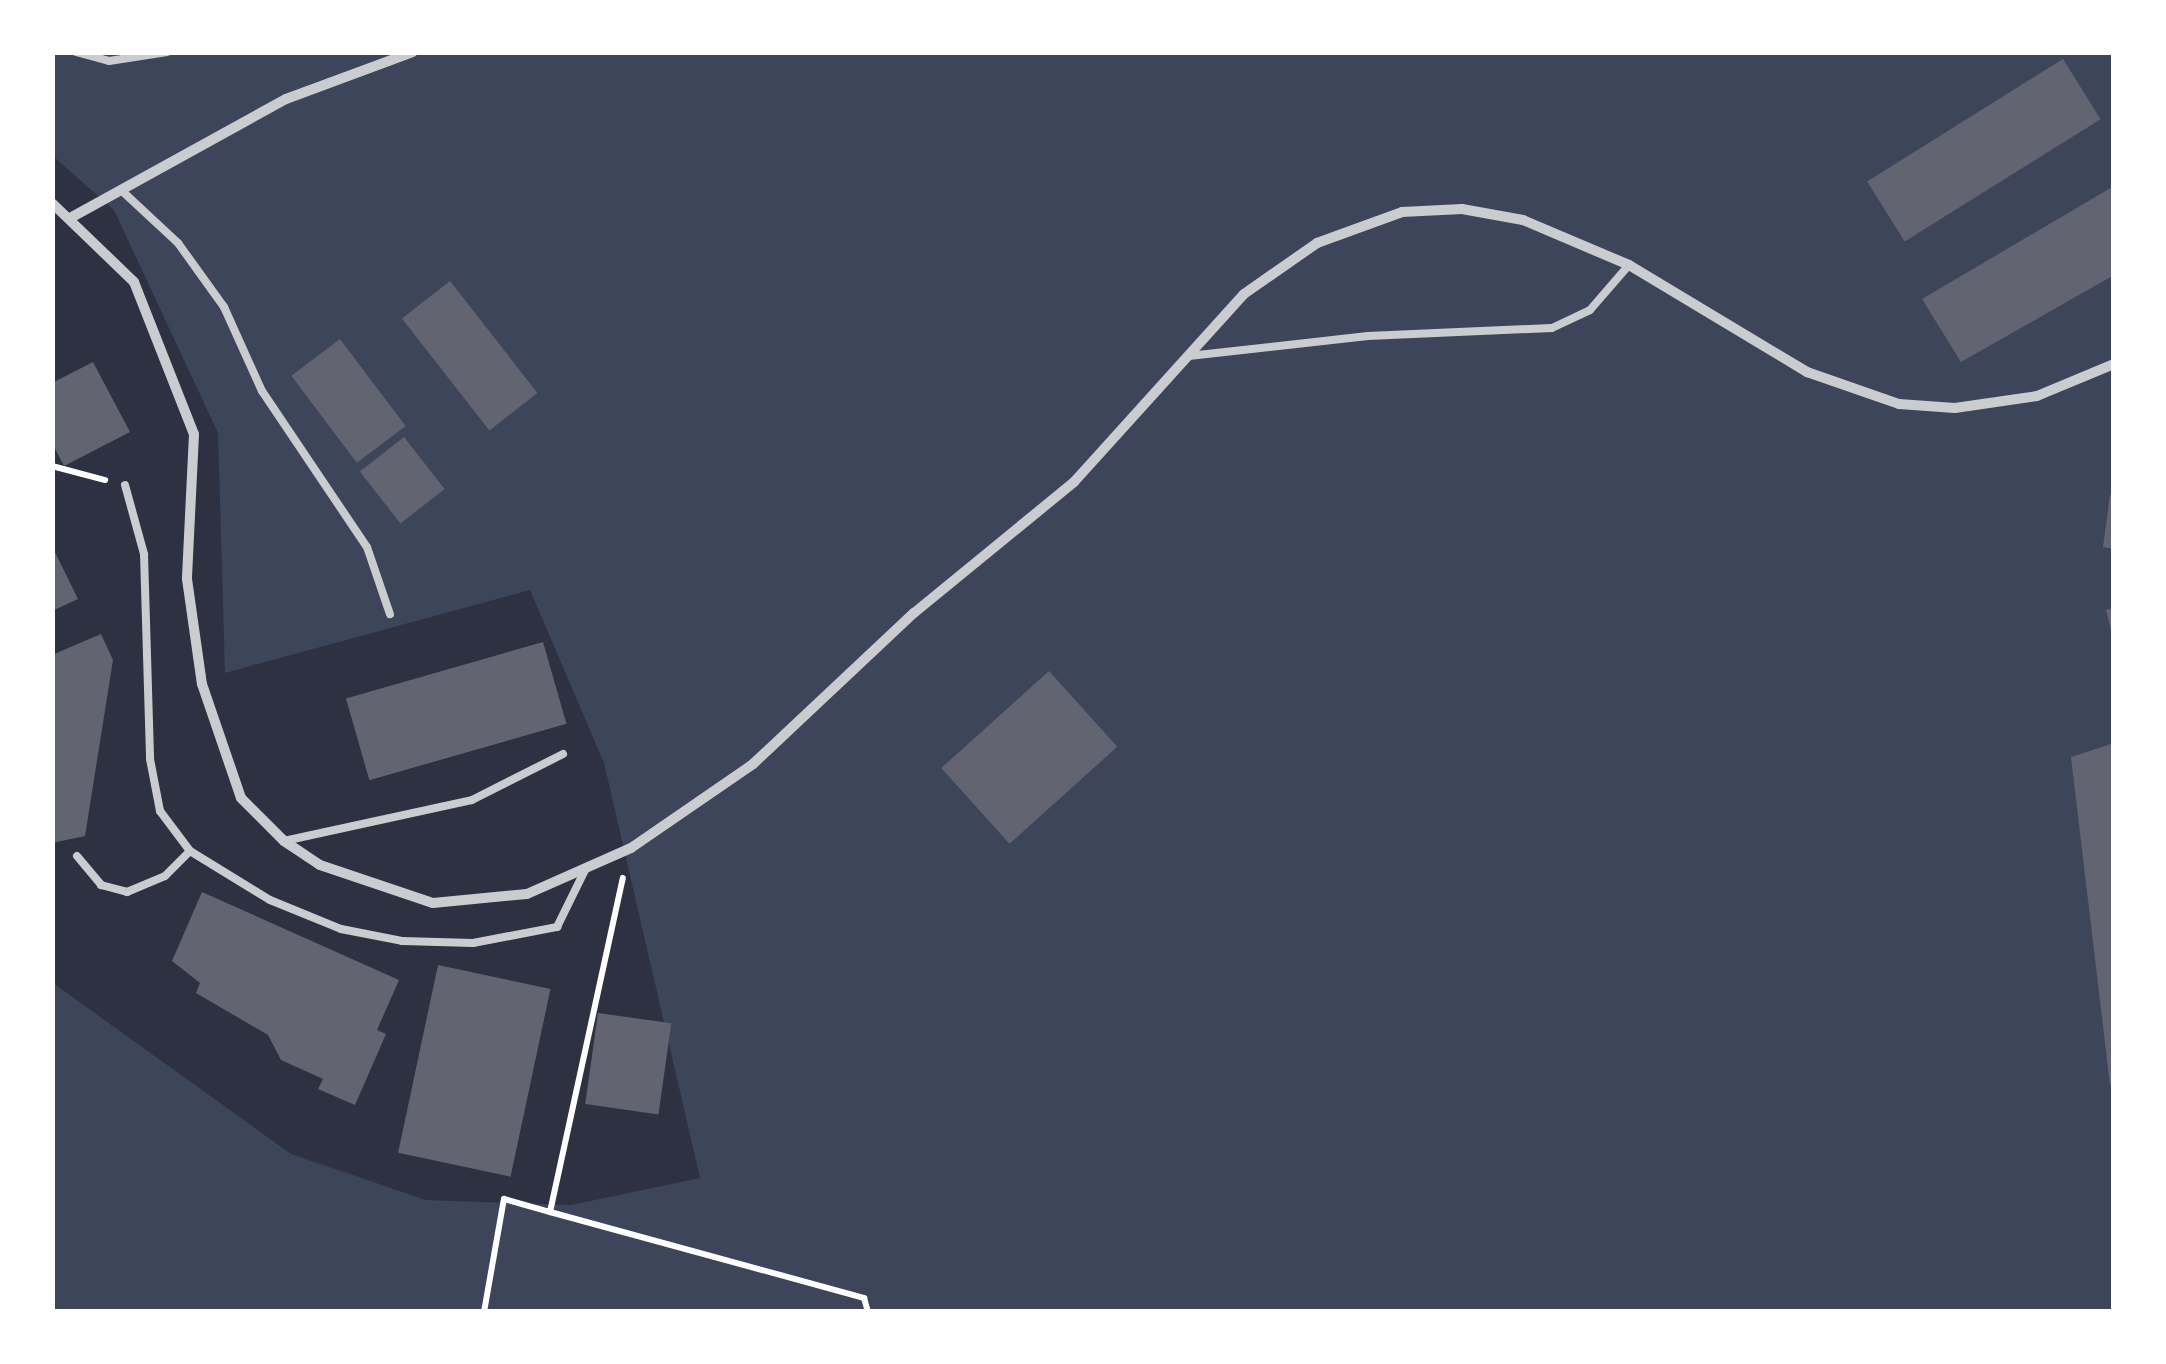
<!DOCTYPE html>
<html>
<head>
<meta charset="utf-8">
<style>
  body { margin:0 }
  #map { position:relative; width:2166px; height:1364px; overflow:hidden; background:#2d3142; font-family:Ubuntu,sans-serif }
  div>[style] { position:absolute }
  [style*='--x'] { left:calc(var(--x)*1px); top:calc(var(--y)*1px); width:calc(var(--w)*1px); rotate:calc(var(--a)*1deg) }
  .green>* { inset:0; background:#3c4559 }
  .building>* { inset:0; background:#626471; transform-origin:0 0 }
  .path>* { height:6px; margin:-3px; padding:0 3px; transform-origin:3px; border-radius:3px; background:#fff }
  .service>* { height:8px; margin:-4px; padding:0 4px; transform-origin:4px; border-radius:4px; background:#caccd0 }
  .minor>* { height:10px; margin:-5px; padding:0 5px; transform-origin:5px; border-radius:5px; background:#caccd0 }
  span { translate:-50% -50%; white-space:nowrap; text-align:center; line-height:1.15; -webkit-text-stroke:8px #fff; paint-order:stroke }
  .frame { position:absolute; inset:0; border:55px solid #fff; pointer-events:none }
</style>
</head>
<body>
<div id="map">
  <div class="green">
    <i style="clip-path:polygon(53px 53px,2113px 53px,2113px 1311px,53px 1311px,53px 983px,291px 1154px,426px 1200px,571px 1205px,700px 1178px,604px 763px,530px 590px,225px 673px,218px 433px,114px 210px,53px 156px)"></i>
  </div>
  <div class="building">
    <i style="left:2063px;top:59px;width:71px;height:231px;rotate:58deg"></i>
    <i style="clip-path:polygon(2114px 186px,2114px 275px,1961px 362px,1922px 299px)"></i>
    <i style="left:450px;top:281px;width:142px;height:61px;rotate:52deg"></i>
    <i style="left:340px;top:339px;width:109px;height:61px;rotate:53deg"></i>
    <i style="clip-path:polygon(93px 362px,130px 432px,64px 466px,52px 443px,52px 383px)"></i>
    <i style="left:404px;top:437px;width:66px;height:56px;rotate:52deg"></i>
    <i style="clip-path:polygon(2110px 495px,2114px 495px,2114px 549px,2103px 547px)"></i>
    <i style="clip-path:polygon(52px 546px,78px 599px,52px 611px)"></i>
    <i style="clip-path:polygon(2114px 608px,2114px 634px,2112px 634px,2106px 610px)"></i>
    <i style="clip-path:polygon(101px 634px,113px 660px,85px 836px,52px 843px,52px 655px)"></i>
    <i style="left:543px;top:642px;width:85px;height:205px;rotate:74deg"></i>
    <i style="left:1049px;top:671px;width:102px;height:145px;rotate:48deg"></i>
    <i style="clip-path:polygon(2114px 743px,2114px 1085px,2110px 1085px,2071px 757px)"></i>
    <i style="clip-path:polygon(202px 892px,399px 980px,377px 1030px,386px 1034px,355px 1105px,318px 1089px,323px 1079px,281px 1060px,268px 1035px,196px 993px,200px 983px,172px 961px)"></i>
    <i style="left:438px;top:965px;width:115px;height:192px;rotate:12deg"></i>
    <i style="left:598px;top:1013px;width:74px;height:92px;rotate:8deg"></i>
  </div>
  <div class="path">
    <i style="--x:52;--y:466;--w:55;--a:14.8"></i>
    <i style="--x:550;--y:1212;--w:326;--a:15.3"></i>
    <i style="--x:864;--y:1298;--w:15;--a:74"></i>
    <i style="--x:484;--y:1312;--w:115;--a:-80"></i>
    <i style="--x:504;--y:1199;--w:48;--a:15.8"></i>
    <i style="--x:550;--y:1212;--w:342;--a:-77.7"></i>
  </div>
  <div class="service">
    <i style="--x:76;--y:52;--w:34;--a:15"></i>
    <i style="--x:109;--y:61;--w:59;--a:-8.8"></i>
    <i style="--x:121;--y:190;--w:78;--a:42.9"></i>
    <i style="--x:178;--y:243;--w:79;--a:54.3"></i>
    <i style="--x:224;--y:307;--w:92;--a:65.7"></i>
    <i style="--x:262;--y:391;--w:188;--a:56.1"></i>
    <i style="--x:367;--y:547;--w:71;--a:71.1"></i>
    <i style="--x:1189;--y:356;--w:180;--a:-6.4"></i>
    <i style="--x:1368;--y:336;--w:184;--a:-2.5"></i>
    <i style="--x:1552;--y:328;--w:42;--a:-25.3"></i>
    <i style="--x:1590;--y:310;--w:60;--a:-49.1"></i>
    <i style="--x:125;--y:485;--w:72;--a:74.6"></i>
    <i style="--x:144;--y:554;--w:205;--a:88.3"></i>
    <i style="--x:150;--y:759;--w:53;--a:79.1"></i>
    <i style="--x:160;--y:811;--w:50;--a:53.1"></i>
    <i style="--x:190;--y:851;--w:94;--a:31.5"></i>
    <i style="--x:270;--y:900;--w:77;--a:22.2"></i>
    <i style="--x:341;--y:929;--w:62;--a:11.1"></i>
    <i style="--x:402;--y:941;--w:71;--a:1.6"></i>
    <i style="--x:473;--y:943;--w:86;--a:-10.8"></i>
    <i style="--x:557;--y:927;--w:66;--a:-63.8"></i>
    <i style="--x:284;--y:841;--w:192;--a:-12.3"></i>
    <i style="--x:472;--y:800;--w:102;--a:-26.8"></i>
    <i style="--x:77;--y:856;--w:38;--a:50"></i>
    <i style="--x:101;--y:885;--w:27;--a:15"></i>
    <i style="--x:127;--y:892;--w:41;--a:-22.8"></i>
    <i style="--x:165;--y:876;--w:35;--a:-45"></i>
  </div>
  <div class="minor">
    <i style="--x:52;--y:203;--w:114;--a:43.9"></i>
    <i style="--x:134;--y:282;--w:163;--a:68.5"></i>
    <i style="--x:194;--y:434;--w:145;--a:92.8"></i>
    <i style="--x:187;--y:579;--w:106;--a:81.9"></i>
    <i style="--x:202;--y:684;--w:120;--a:71.1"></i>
    <i style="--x:241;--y:798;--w:61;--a:45"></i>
    <i style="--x:284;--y:841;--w:43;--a:33.7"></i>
    <i style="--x:320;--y:865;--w:119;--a:18.6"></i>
    <i style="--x:433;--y:903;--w:94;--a:-5.5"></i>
    <i style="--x:527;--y:894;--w:114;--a:-23.9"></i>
    <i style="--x:631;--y:848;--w:148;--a:-34.5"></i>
    <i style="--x:753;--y:764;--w:221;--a:-43.2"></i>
    <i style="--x:914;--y:613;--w:207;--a:-39.3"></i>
    <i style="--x:1074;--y:482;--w:253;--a:-47.9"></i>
    <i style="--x:1244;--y:294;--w:89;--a:-34.9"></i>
    <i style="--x:1317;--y:243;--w:90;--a:-20"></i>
    <i style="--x:1402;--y:212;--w:60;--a:-2.9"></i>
    <i style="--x:1462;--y:209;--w:62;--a:10.2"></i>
    <i style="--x:1523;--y:220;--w:115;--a:23"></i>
    <i style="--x:1629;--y:265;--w:208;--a:31"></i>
    <i style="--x:1807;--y:372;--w:97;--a:19.2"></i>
    <i style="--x:1899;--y:404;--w:56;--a:4.1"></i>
    <i style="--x:1955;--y:408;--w:83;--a:-8.3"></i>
    <i style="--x:2037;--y:396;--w:83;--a:-22.6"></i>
    <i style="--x:72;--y:217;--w:244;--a:-28.9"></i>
    <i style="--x:286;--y:99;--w:135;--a:-20.3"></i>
  </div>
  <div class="frame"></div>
</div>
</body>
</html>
